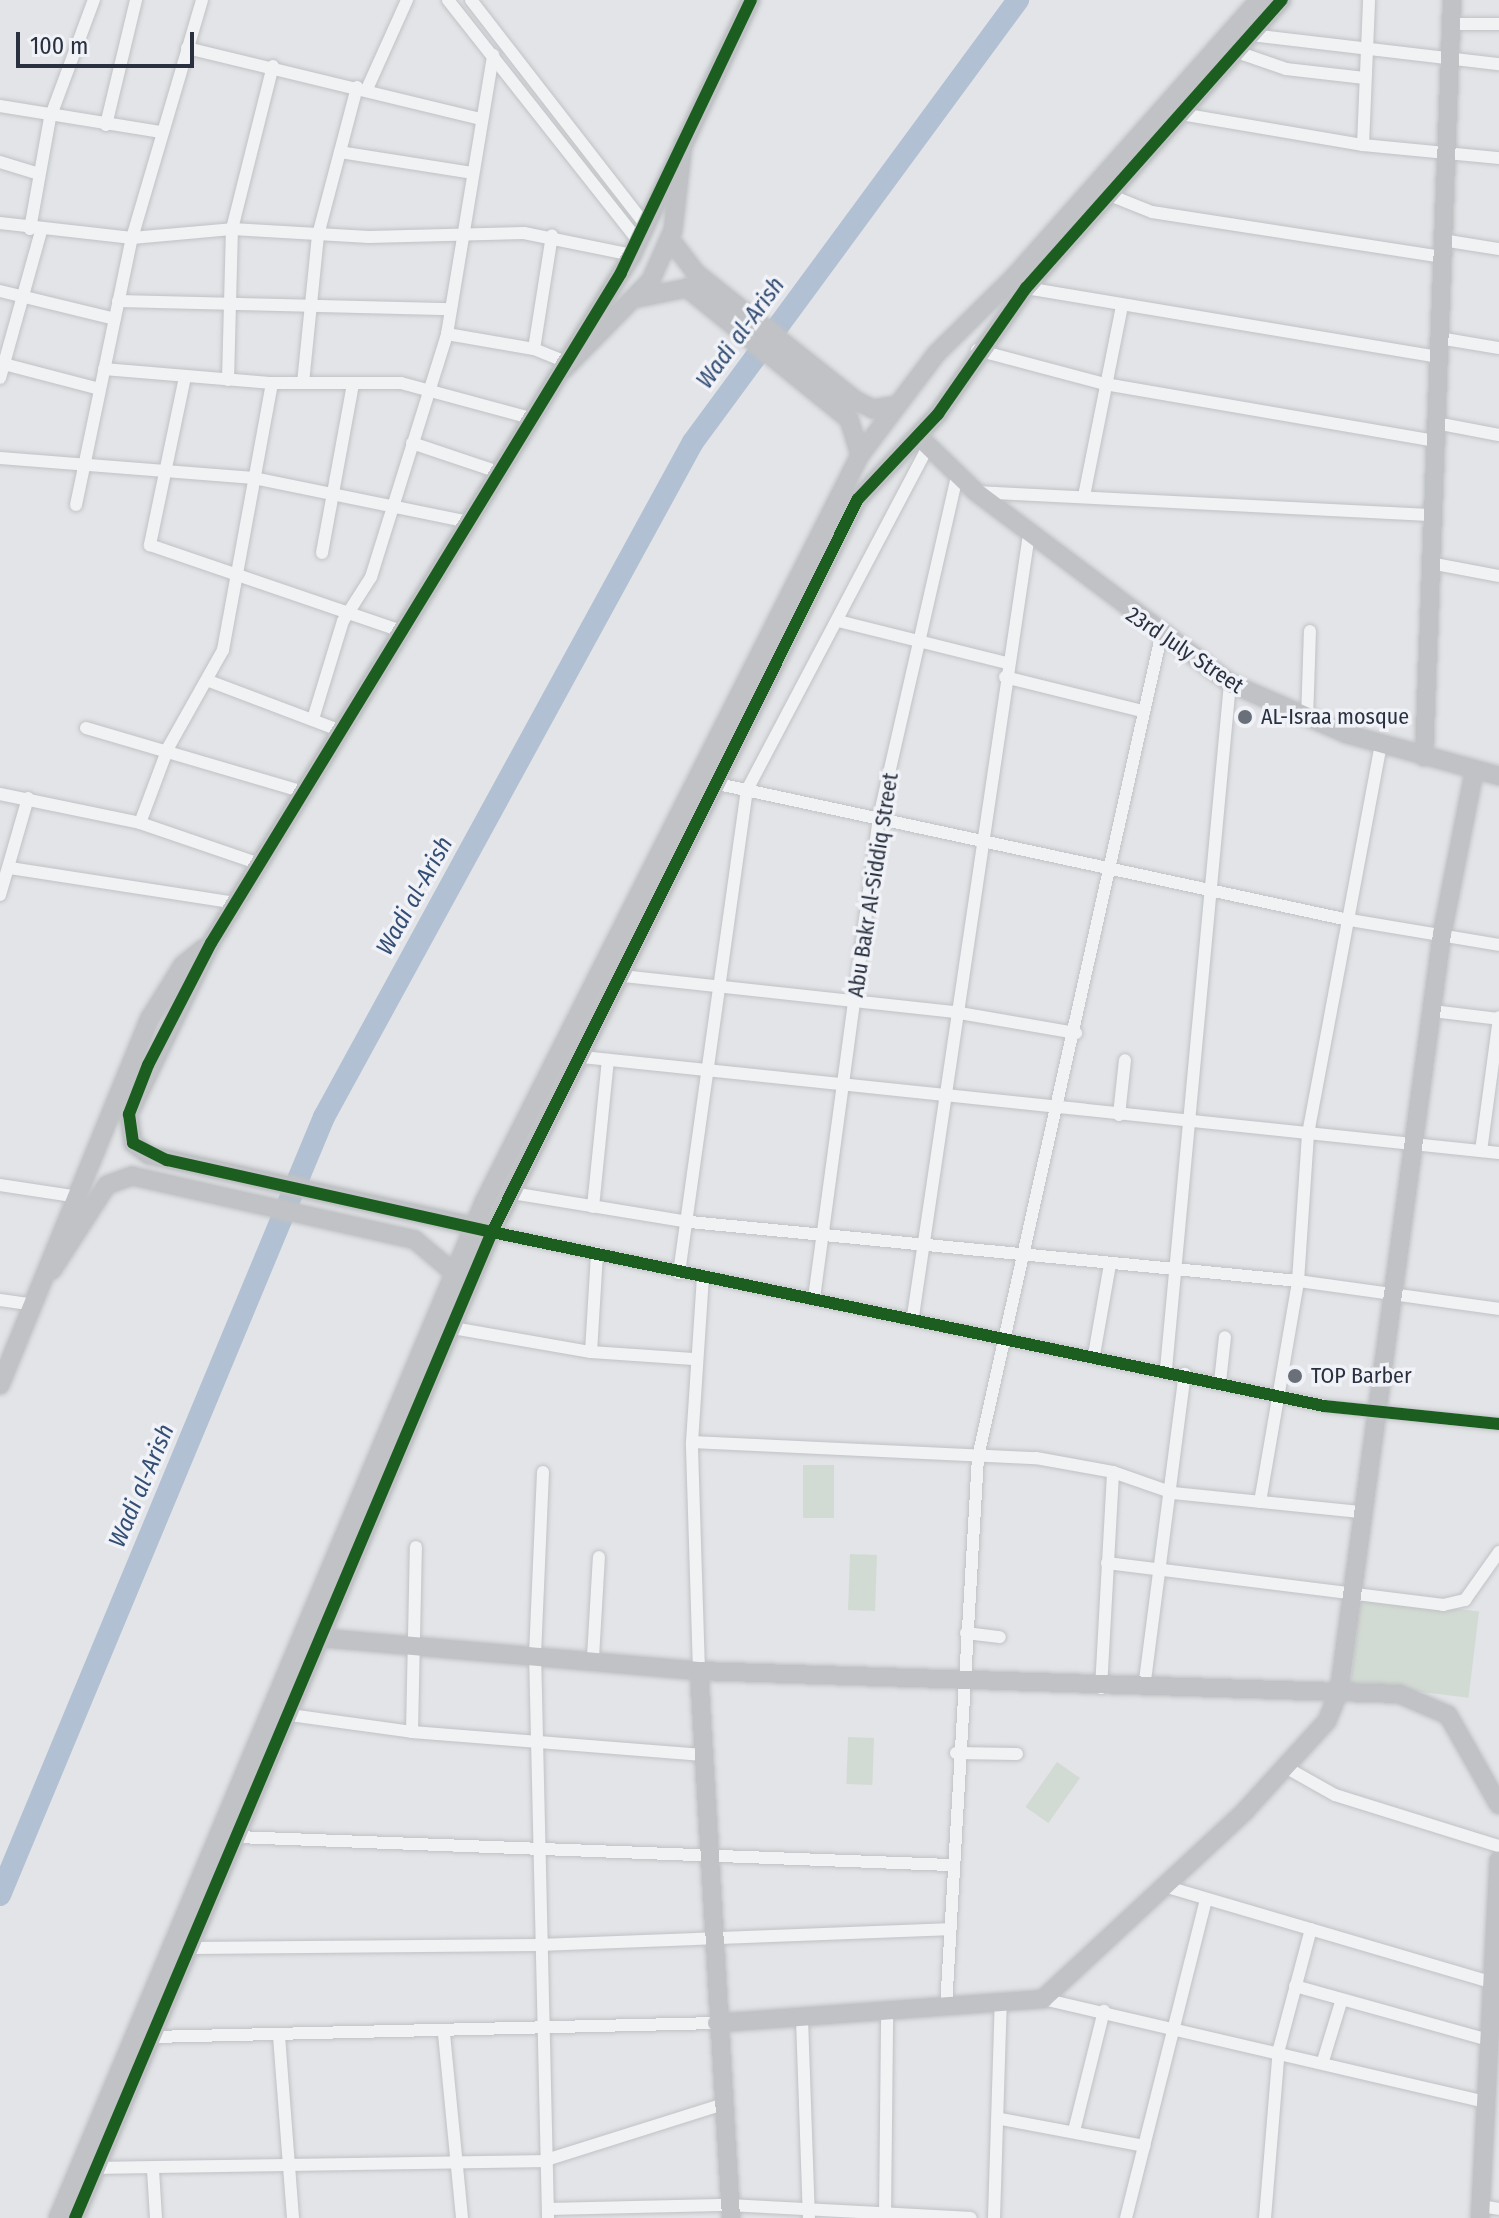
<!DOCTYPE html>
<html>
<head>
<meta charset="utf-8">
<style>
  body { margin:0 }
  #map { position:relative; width:1499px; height:2218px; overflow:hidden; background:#e2e4e7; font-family:"Fira Sans Condensed",sans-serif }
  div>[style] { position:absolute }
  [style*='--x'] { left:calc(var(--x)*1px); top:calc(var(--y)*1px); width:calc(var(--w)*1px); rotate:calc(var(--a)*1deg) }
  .green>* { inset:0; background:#d2dbd3; transform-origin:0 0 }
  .river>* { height:22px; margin:-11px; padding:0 11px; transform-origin:11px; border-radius:11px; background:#b1c0d2 }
  .roads { filter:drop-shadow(0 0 2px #c0c2c5) drop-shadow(0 0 2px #c0c2c5) }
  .street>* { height:12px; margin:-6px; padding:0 6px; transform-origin:6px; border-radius:6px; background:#f1f2f4 }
  .secondary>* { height:18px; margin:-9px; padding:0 9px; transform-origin:9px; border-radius:9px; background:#c0c2c6 }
  .cycleway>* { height:12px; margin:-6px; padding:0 6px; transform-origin:6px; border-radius:6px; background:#1b5e20 }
  .dots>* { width:22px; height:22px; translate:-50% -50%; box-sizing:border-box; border:4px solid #f0f2f7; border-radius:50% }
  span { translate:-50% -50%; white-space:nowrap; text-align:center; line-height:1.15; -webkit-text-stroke:7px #f0f2f7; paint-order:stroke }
  .street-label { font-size:22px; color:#293140 }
  .poi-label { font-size:22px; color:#293140 }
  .left { translate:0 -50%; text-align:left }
  .water-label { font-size:24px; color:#344e74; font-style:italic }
  .scale { position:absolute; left:16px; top:32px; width:178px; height:36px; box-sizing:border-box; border:4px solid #293140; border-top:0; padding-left:10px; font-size:24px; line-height:28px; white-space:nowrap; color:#293140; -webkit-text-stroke:6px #f0f2f7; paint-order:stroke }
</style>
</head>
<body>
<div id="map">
  <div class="green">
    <i style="left:803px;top:1465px;width:31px;height:53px"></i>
    <i style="left:850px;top:1554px;width:27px;height:56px;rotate:2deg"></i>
    <i style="left:1361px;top:1597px;width:119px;height:87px;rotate:7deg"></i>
    <i style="left:848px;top:1737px;width:26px;height:47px;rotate:2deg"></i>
    <i style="left:1057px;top:1762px;width:28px;height:55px;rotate:35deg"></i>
  </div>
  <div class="river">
    <i style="--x:0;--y:1895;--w:843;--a:-67.39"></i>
    <i style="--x:324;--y:1117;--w:769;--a:-61.34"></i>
    <i style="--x:693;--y:442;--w:549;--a:-53.67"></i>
  </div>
  <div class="roads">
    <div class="street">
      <i style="--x:448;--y:0;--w:307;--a:51.7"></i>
      <i style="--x:471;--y:0;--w:284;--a:52.2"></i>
      <i style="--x:1451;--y:24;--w:48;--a:0"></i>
      <i style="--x:1251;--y:35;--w:250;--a:6.7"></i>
      <i style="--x:187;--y:48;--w:302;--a:13.6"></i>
      <i style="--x:1237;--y:52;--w:52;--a:19.1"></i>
      <i style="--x:1286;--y:69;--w:79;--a:6.6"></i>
      <i style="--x:367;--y:89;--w:98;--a:-65.8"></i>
      <i style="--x:0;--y:106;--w:162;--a:9.2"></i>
      <i style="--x:1181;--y:114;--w:185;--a:9.7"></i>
      <i style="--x:1363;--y:145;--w:137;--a:5.5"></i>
      <i style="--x:106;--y:125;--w:129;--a:-76.5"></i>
      <i style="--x:1363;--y:145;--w:145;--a:-87.6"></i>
      <i style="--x:340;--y:152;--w:134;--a:9"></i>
      <i style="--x:0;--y:162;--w:41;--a:17.1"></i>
      <i style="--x:1112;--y:196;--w:43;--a:21.8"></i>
      <i style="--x:1152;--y:212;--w:293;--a:8.8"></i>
      <i style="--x:0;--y:223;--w:133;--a:6.5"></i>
      <i style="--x:132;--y:238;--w:100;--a:-5.1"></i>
      <i style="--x:232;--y:229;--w:137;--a:3.3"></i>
      <i style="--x:369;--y:237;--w:155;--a:-1.5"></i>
      <i style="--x:524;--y:233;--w:110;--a:11.5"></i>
      <i style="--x:30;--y:229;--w:113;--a:-79.8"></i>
      <i style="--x:50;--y:118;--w:126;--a:-69.6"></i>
      <i style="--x:1442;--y:240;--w:58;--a:9"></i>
      <i style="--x:1026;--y:288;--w:419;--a:9.5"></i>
      <i style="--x:0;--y:291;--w:118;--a:13.7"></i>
      <i style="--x:118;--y:301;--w:333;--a:1.4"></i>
      <i style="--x:447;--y:334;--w:88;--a:9.8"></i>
      <i style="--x:534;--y:349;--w:40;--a:22"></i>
      <i style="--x:1439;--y:338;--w:61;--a:9.5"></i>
      <i style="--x:534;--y:349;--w:115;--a:-81"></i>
      <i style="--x:977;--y:350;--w:132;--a:14.9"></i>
      <i style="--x:1105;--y:384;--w:336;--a:9.8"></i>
      <i style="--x:0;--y:363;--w:103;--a:14.6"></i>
      <i style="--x:104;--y:369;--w:169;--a:4.8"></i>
      <i style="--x:272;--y:383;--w:129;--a:0"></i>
      <i style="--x:401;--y:383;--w:135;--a:15.1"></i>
      <i style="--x:185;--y:377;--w:172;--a:101.8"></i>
      <i style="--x:150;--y:545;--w:268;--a:18.9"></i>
      <i style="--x:0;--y:378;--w:153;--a:-74.4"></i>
      <i style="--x:228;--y:380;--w:151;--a:-88.5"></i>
      <i style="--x:232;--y:229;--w:168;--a:-75.9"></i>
      <i style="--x:303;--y:383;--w:149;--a:-84.2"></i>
      <i style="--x:318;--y:235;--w:153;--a:-75.2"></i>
      <i style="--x:1436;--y:423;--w:64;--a:10.8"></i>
      <i style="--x:412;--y:443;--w:91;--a:18.6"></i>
      <i style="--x:0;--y:458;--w:255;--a:4.5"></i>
      <i style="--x:254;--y:478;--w:219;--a:11.6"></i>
      <i style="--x:977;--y:492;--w:457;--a:2.9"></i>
      <i style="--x:1084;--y:496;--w:194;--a:-78.7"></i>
      <i style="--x:76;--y:505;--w:273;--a:-78.2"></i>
      <i style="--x:132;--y:238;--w:248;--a:-73.6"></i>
      <i style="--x:322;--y:553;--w:172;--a:-79.6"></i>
      <i style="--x:1430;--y:563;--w:70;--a:10.7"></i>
      <i style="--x:838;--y:621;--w:174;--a:14"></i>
      <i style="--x:1005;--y:677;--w:141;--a:13.9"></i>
      <i style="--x:209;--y:681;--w:141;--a:20.7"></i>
      <i style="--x:313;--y:719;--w:102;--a:-73"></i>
      <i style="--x:343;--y:621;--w:52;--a:-57.5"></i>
      <i style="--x:371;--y:577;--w:255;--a:-72.6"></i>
      <i style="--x:447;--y:334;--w:283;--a:-80.6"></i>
      <i style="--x:1307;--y:720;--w:89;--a:-88.1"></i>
      <i style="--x:86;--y:728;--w:227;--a:16.4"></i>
      <i style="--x:718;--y:784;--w:640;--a:12.17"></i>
      <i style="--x:1344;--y:919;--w:157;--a:9.5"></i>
      <i style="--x:0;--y:794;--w:143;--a:11.7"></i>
      <i style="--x:140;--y:823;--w:127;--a:18.9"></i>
      <i style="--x:140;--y:823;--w:80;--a:-69.5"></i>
      <i style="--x:168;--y:748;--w:112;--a:-60.7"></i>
      <i style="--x:223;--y:650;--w:271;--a:-79.6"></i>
      <i style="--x:10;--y:868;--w:228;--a:8.8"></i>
      <i style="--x:0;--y:895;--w:101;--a:-73.9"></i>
      <i style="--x:623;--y:976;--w:333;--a:6.2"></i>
      <i style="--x:954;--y:1012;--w:124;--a:9.8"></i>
      <i style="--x:1432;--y:1011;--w:67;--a:6.8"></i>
      <i style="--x:582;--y:1057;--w:922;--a:5.98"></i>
      <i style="--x:1119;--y:1115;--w:55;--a:-83.8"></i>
      <i style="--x:1481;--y:1151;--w:135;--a:-82.3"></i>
      <i style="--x:0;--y:1185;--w:73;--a:8.7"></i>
      <i style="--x:512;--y:1193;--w:180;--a:9.3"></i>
      <i style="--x:690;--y:1222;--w:611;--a:5.54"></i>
      <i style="--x:1298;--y:1281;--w:203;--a:7.9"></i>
      <i style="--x:593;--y:1207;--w:148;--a:-84.2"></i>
      <i style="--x:492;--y:1232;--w:850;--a:11.81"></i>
      <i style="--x:1324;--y:1406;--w:176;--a:5.9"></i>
      <i style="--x:679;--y:1273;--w:488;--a:-82"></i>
      <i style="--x:747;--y:790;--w:388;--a:-62.2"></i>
      <i style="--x:814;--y:1298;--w:485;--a:-82.3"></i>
      <i style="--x:879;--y:817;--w:350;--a:-77.1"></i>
      <i style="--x:0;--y:1300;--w:34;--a:8"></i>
      <i style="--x:913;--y:1316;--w:791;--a:-81.56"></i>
      <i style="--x:453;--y:1328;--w:140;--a:9.9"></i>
      <i style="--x:591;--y:1352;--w:102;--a:3.9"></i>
      <i style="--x:591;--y:1352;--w:99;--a:-86.5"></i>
      <i style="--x:1094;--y:1355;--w:92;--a:-80"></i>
      <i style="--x:1166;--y:1369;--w:689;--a:-84.67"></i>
      <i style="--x:1220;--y:1382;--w:45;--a:-83.7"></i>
      <i style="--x:692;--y:1442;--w:344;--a:2.7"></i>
      <i style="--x:1036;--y:1458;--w:78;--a:10.3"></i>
      <i style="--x:1113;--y:1472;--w:64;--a:19.3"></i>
      <i style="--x:1173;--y:1493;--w:188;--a:5.8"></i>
      <i style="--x:543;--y:1472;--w:180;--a:92.5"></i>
      <i style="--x:535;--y:1652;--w:566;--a:88.68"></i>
      <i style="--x:1260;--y:1502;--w:224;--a:-80.2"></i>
      <i style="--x:1298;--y:1281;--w:147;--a:-86.1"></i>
      <i style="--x:1308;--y:1134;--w:396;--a:-79.4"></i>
      <i style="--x:1107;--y:1563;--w:339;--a:7.1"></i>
      <i style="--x:1443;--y:1605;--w:23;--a:-13"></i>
      <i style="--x:1465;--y:1600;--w:59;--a:-54.7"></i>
      <i style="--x:966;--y:1633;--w:34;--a:7"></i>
      <i style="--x:593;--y:1657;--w:100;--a:-86.6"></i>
      <i style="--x:699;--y:1671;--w:229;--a:-91.8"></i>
      <i style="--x:692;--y:1442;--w:165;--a:-86.2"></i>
      <i style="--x:1101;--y:1688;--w:216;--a:-86.8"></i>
      <i style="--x:1144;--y:1688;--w:317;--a:-82.6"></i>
      <i style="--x:290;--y:1715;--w:123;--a:7.9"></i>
      <i style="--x:412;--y:1732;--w:292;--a:4.5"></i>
      <i style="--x:412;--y:1732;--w:185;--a:-88.8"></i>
      <i style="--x:956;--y:1753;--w:61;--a:0.9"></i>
      <i style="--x:1287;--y:1768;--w:55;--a:29.4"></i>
      <i style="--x:1335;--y:1795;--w:172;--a:17.3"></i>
      <i style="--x:237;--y:1837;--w:715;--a:2.25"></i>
      <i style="--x:1164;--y:1886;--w:341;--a:16.4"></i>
      <i style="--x:191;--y:1948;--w:348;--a:-0.5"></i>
      <i style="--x:539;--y:1945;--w:408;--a:-2.2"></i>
      <i style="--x:1295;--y:1986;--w:201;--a:15.6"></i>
      <i style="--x:1043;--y:1999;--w:455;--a:13.1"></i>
      <i style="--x:946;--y:2007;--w:551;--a:-86.67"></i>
      <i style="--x:978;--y:1457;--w:841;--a:-77.43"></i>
      <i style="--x:802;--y:2019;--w:199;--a:88"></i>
      <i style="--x:444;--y:2034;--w:185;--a:84.4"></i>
      <i style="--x:279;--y:2036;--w:183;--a:85.6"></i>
      <i style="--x:152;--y:2037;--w:565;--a:-1.42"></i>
      <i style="--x:1323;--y:2061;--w:62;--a:-73"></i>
      <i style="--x:1001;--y:2119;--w:146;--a:10.7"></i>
      <i style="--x:1074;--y:2131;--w:124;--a:-76"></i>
      <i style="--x:97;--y:2168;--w:446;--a:-0.9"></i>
      <i style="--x:543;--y:2161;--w:190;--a:-17.5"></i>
      <i style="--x:153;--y:2170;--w:48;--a:86.4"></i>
      <i style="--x:1481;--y:2206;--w:18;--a:9"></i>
      <i style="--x:548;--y:2209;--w:182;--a:-1.3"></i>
      <i style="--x:730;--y:2205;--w:241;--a:3.1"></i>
      <i style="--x:885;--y:2218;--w:205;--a:-89.4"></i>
      <i style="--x:994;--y:2218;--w:218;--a:-88.2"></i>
      <i style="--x:1126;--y:2218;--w:328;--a:-75.9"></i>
      <i style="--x:1265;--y:2218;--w:170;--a:-85.3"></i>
      <i style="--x:1279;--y:2049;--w:124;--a:-75.1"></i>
    </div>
    <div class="secondary">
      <i style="--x:670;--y:239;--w:43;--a:52.6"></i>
      <i style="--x:696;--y:273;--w:203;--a:38.6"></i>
      <i style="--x:855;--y:400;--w:20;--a:27"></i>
      <i style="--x:873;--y:409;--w:17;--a:-10"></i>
      <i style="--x:638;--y:298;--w:50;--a:-11.5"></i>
      <i style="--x:687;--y:288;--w:208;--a:39"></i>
      <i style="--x:849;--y:419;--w:38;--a:73"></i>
      <i style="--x:563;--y:370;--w:126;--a:-45.6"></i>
      <i style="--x:651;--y:280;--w:55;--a:-66.3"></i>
      <i style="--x:673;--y:230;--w:87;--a:-83.4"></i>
      <i style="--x:919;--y:437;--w:79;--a:44"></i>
      <i style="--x:976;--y:492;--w:318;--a:36.9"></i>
      <i style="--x:1230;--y:683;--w:128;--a:23.6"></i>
      <i style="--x:1347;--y:734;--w:158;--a:15.4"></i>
      <i style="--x:1424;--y:757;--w:758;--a:-87.88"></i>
      <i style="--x:486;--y:1229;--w:345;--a:-167.6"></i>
      <i style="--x:149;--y:1155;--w:20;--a:-143"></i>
      <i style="--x:133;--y:1143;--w:29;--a:-98"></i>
      <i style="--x:129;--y:1114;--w:190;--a:-64.4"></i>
      <i style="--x:211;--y:943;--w:807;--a:-58.54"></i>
      <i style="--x:632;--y:255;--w:281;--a:-65"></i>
      <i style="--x:52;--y:1270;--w:101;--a:-57.1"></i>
      <i style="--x:107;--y:1185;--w:27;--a:-20"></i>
      <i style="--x:132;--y:1176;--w:290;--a:12.7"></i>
      <i style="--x:415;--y:1240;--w:51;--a:40.2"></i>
      <i style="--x:0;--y:1385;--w:396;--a:-67.8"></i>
      <i style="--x:150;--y:1018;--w:62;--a:-58.1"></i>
      <i style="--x:183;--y:965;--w:26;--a:-39"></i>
      <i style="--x:311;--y:1637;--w:389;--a:5"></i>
      <i style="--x:699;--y:1671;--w:700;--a:1.88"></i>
      <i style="--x:1399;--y:1694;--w:53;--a:23.2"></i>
      <i style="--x:1448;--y:1715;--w:103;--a:60.5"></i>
      <i style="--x:699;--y:1671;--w:548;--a:86.65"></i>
      <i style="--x:717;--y:2023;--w:327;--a:-4.2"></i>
      <i style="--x:1043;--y:1999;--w:276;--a:-42.9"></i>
      <i style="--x:1245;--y:1811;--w:122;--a:-47.7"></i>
      <i style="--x:1327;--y:1721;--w:32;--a:-68"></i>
      <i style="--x:1339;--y:1691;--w:764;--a:-82.25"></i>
      <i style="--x:1442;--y:934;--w:165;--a:-78.8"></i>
      <i style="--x:58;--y:2218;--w:1102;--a:-67.25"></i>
      <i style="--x:484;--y:1202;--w:836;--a:-63.28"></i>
      <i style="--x:860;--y:455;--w:126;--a:-53"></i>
      <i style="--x:936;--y:354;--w:110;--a:-44.6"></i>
      <i style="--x:1014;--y:277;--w:370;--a:-48.5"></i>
      <i style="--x:75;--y:2218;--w:1071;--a:-67.08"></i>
      <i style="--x:492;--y:1232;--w:819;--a:-63.47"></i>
      <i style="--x:858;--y:499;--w:117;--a:-46.7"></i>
      <i style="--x:938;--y:414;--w:154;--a:-55.1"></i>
      <i style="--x:1026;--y:288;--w:385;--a:-48.4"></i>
      <i style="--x:1480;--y:2218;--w:358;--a:-87"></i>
    </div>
  </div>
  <div class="cycleway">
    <i style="--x:751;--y:0;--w:302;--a:115.5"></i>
    <i style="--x:621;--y:273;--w:785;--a:121.46"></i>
    <i style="--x:211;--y:943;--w:137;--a:117.3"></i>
    <i style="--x:148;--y:1065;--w:53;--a:111.2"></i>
    <i style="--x:129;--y:1114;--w:29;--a:82"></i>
    <i style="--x:133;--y:1143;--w:38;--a:27"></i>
    <i style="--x:167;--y:1160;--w:333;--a:12.5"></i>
    <i style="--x:492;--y:1232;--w:850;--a:11.81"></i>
    <i style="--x:1324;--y:1406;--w:176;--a:5.9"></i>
    <i style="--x:75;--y:2218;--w:1071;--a:-67.08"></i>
    <i style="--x:492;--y:1232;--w:819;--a:-63.47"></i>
    <i style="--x:858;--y:499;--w:117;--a:-46.7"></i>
    <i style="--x:938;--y:414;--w:154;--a:-55.1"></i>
    <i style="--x:1026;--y:288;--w:385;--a:-48.4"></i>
  </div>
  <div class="dots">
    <i style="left:1245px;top:717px;background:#6a707a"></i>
    <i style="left:1295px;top:1376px;background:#6a707a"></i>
  </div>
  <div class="street-label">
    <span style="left:1185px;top:650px;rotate:34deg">23rd July Street</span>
    <span style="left:873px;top:885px;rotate:-81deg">Abu Bakr Al-Siddiq Street</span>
  </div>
  <div class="poi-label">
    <span class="left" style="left:1261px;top:717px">AL-Israa mosque</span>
    <span class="left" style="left:1311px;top:1376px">TOP Barber</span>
  </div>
  <div class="water-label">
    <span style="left:741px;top:333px;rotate:-54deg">Wadi al-Arish</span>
    <span style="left:415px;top:896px;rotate:-61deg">Wadi al-Arish</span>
    <span style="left:142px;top:1486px;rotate:-67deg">Wadi al-Arish</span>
  </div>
  <div class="scale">100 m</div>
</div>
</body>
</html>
